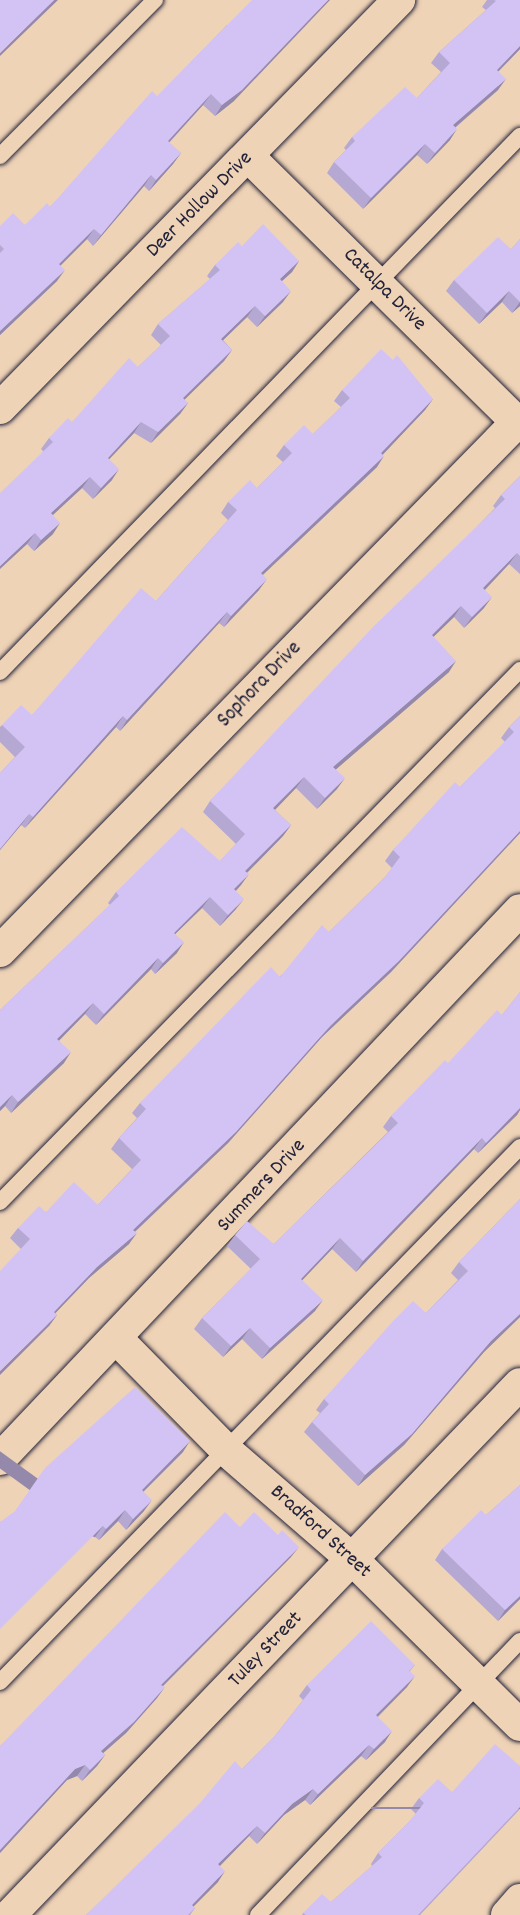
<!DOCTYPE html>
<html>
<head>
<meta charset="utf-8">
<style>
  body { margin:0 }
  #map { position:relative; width:520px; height:1915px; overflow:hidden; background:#efd3b6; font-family:Dekko,sans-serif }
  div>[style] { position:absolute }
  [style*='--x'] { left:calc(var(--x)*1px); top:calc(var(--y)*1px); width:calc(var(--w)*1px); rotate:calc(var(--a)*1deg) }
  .roads { filter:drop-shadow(0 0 2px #22223b) drop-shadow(0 0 2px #22223b) }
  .lane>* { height:16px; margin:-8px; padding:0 8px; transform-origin:8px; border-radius:8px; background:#efd3b6 }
  .street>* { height:32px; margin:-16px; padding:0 16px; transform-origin:16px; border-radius:16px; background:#efd3b6 }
  .wall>* { inset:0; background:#b5a8d2 }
  .shaded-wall>* { inset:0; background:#9488ab; transform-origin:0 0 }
  .building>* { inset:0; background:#d3c3f4 }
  span { translate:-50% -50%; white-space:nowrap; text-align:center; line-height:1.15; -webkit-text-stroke:5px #efd3b6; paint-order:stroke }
  .street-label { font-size:21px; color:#22223b }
</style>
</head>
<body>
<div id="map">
  <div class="roads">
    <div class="lane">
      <i style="--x:0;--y:156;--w:220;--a:-45.2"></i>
      <i style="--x:0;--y:672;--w:747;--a:-45.87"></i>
      <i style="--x:0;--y:1202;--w:744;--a:-45.65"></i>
      <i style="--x:0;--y:1682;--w:746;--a:-45.81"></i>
      <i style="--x:258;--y:1915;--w:379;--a:-46.3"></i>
    </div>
    <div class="street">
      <i style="--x:248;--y:156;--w:383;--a:44.7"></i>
      <i style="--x:0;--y:408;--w:571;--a:-45.64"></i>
      <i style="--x:0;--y:951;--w:744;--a:-45.65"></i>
      <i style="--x:118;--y:1340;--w:154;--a:45.5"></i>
      <i style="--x:226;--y:1450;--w:167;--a:40.9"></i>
      <i style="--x:352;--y:1559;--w:236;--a:44.7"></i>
      <i style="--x:0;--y:1459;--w:756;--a:-46.55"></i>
      <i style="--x:10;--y:1915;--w:736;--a:-46.16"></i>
      <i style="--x:507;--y:1915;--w:20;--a:-49"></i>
    </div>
  </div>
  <div class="wall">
    <i style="clip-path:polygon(487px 0,520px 0,520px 49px,498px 72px,498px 90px,455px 128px,450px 140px,427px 164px,417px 155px,363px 209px,327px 173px,334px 162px,346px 150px,344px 148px,352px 137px,417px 98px,441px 72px,431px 63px,439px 52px,486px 10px,482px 7px)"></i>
    <i style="clip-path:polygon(227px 25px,234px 101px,215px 116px,203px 105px,169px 143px,181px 153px,173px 164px,149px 191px,144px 186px,93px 246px,87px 239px,60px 266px,57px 281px,0 335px,0 226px,25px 225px,50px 207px)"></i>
    <i style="clip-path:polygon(520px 239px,520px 306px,512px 313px,502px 302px,479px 324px,446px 291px,454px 280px,511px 249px)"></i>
    <i style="clip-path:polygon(242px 246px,299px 261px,292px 272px,282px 281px,283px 302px,257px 327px,247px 317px,223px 340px,232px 350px,224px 361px,184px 400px,188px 403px,180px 414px,151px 443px,134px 433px,109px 459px,112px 480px,93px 499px,82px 488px,53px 515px,53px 534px,34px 551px,27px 544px,6px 563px,43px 451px,41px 449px,49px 438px,72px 422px,138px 367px,161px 345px,151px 335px,158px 324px,210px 279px,207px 276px,215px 265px)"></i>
    <i style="clip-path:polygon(342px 390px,433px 399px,425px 410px,383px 454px,377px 467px,263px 575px,259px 590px,224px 627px,219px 623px,120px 731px,116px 727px,25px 828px,21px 825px,0 850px,0 773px,15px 757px,0 742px,0 727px,2px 725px,32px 715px,156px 601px,228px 520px,221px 513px,228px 502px,257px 488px,283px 462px,276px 456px,284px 445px,313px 434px,341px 407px,334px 401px)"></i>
    <i style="clip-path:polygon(520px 476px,520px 574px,509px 564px,485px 590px,484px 608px,464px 628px,454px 617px,433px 637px,449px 672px,336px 769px,337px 789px,317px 809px,296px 788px,275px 810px,291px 825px,283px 836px,247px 873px,241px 885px,236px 891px,236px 909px,220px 926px,202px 908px,175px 934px,177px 953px,155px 974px,151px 969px,96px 1025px,85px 1014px,59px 1040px,64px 1063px,11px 1113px,5px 1106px,0 1111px,0 1010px,110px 905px,108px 903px,116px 892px,220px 861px,236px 844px,203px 812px,210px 801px,495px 508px,493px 506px,501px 495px)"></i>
    <i style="clip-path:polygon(520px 716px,520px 833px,391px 972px,322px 1037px,228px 1143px,135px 1232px,129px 1244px,89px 1278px,55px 1313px,57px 1315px,49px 1326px,21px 1249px,10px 1238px,18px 1228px,46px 1212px,98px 1205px,132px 1169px,111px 1149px,119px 1138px,137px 1118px,132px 1113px,140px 1103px,329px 932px,385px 877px,392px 868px,385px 861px,393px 850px,460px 787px,505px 742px,501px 738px,509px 727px)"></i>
    <i style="clip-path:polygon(520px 992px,520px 1110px,517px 1115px,478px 1153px,474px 1149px,356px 1272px,332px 1249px,302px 1280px,315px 1311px,262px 1359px,242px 1339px,223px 1357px,194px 1329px,202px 1318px,251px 1269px,227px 1246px,235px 1235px,274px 1244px,388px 1132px,383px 1127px,391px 1116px,502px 1015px)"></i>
    <i style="clip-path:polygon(520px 1199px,520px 1317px,484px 1352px,404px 1445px,358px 1486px,304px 1432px,312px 1422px,320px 1413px,316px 1410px,324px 1399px,426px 1313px,458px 1280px,451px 1273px,459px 1262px)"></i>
    <i style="clip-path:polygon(183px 1452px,143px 1492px,144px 1511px,126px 1530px,118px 1521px,99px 1540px,95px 1537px,0 1522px)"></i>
    <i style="clip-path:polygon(520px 1485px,520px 1599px,498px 1621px,435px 1560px,442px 1549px,486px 1515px)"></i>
    <i style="clip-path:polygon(240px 1527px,291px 1557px,163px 1686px,157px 1698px,126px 1733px,103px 1753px,105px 1755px,97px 1766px,82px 1781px,77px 1776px,67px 1780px,0 1853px,0 1746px)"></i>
    <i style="clip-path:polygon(415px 1665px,410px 1671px,407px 1687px,378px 1717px,385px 1742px,366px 1760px,361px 1756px,310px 1805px,305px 1800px,284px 1815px,257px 1844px,249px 1836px,220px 1866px,218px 1882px,193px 1907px,195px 1908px,190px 1915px,86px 1915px,242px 1769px,274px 1737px,303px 1700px,299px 1696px,307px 1685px)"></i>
    <i style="clip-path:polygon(520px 1766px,520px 1809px,420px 1915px,302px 1915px,303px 1913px,331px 1902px,372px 1866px,371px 1864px,378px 1853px,408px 1823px,416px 1814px,411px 1809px,419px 1798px,452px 1792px)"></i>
  </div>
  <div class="shaded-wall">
    <i style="clip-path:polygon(54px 0,58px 0,0 56px,0 53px,15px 38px)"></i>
    <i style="clip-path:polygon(328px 0,330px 0,234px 101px,215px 116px,222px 105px)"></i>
    <i style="clip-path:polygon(520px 46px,520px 49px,489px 81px,497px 70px)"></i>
    <i style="clip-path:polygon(506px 79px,498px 90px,445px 136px,453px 125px)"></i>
    <i style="clip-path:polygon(211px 94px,203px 105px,160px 152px,168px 141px)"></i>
    <i style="clip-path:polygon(457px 129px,450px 140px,427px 164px,435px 153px)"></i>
    <i style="clip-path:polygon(425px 144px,417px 155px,363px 209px,371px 198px)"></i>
    <i style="clip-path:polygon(181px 153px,173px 164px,149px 191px,156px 180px)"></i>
    <i style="clip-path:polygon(151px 175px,144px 186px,93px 246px,101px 235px)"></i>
    <i style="clip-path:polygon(94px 229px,87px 239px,51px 275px,59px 264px)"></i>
    <i style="clip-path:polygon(299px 261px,292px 272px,272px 290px,280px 279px)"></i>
    <i style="clip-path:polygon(65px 270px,57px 281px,0 335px,0 331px)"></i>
    <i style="clip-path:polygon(291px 291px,283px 302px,257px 327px,265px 316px)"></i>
    <i style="clip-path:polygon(509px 291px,502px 302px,479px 324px,487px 313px)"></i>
    <i style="clip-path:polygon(520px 302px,520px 306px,512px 313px)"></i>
    <i style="clip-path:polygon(255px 306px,247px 317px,214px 349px,221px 339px)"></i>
    <i style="clip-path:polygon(232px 350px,224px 361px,175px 409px,183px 398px)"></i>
    <i style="clip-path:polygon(433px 399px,425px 410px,374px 464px,381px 453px)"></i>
    <i style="clip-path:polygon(188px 403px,180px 414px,151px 443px,158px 432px)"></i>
    <i style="clip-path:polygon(141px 422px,134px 433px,100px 469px,108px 458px)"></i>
    <i style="clip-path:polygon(384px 456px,377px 467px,253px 584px,261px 573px)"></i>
    <i style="clip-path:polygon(119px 469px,112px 480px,93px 499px,101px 488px)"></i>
    <i style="clip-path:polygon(90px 477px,82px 488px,43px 524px,51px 513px)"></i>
    <i style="clip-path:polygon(60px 523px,53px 534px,34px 551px,41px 540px)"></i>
    <i style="clip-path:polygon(35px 533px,27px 544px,0 569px,0 566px)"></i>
    <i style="clip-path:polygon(517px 553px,509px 564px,476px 599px,483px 588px)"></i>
    <i style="clip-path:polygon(267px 579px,259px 590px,224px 627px,231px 616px)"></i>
    <i style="clip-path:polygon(492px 597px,484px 608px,464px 628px,472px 617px)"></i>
    <i style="clip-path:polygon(461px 606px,454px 617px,424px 646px,432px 635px)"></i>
    <i style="clip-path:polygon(227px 612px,219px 623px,120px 731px,127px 720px)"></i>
    <i style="clip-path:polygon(456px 661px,449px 672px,326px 778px,333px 767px)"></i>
    <i style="clip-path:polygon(123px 716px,116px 727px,25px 828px,33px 817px)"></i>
    <i style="clip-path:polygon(304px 777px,296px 788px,266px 819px,273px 808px)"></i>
    <i style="clip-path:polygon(345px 778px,337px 789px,317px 809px,325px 798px)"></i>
    <i style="clip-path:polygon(29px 814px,21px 825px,0 850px,0 849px)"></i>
    <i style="clip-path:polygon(291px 825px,283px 836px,238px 882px,245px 871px)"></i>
    <i style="clip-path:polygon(520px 831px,520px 833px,391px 972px,322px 1037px,228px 1143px,125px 1241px,133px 1230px)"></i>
    <i style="clip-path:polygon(249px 874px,241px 885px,227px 900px,234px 889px)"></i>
    <i style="clip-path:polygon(210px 897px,202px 908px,166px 943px,174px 933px)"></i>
    <i style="clip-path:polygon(244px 899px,236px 909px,220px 926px,228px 915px)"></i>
    <i style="clip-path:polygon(184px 942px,177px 953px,155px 974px,163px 963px)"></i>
    <i style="clip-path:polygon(158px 958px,151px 969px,96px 1025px,104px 1014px)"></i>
    <i style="clip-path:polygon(93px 1003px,85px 1014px,50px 1050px,57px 1039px)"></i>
    <i style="clip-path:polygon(71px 1052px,64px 1063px,11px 1113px,18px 1102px)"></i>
    <i style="clip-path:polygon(12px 1095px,5px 1106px,0 1111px,0 1107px)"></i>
    <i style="clip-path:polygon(520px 1108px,520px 1110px,517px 1115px,478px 1153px,486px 1143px)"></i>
    <i style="clip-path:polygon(482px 1138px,474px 1149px,356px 1272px,363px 1261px)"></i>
    <i style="clip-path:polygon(137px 1233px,129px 1244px,89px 1278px,46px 1323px,54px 1312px,97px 1267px)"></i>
    <i style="clip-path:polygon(340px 1238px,332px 1249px,293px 1290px,301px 1279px)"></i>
    <i style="clip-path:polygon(323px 1300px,315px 1311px,262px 1359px,270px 1348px)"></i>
    <i style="clip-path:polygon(520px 1314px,520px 1317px,484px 1352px,404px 1445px,358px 1486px,365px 1475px,491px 1341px)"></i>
    <i style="clip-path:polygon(57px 1315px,49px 1326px,0 1375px,0 1371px)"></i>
    <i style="clip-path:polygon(250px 1328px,242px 1339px,223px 1357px,231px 1346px)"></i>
    <i style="clip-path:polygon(190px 1441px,183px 1452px,134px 1501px,142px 1490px)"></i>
    <i style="clip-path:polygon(152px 1500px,144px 1511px,126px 1530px,133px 1519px)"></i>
    <i style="clip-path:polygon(125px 1510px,118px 1521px,99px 1540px,106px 1529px)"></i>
    <i style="left:103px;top:1526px;width:14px;height:146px;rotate:126deg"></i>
    <i style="clip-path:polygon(299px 1547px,291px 1557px,154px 1695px,161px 1685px)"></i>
    <i style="clip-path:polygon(520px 1596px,520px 1599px,498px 1621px,505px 1610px)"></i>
    <i style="clip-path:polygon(415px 1676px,407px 1687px,368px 1726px,376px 1715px)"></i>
    <i style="clip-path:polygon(165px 1687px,157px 1698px,126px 1733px,93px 1762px,101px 1751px)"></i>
    <i style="clip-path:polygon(392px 1731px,385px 1742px,366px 1760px,374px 1749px)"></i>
    <i style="clip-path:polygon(369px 1745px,361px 1756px,310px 1805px,318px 1794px)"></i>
    <i style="clip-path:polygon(105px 1755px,97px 1766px,82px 1781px,90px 1770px)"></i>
    <i style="clip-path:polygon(85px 1765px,77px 1776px,67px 1780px,0 1853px,0 1850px,75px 1769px)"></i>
    <i style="clip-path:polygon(313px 1789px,305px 1800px,284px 1815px,257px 1844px,265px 1833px,292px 1804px)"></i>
    <i style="left:520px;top:1807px;width:2px;height:149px;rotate:90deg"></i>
    <i style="clip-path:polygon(257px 1826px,249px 1836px,211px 1875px,218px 1864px)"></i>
    <i style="clip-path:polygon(225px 1871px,218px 1882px,185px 1915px,192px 1905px)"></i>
  </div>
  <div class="building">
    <i style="clip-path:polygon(0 0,54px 0,0 53px)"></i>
    <i style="clip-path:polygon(252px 0,328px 0,242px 90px,222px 105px,211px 94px,168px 141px,181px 153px,156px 180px,151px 175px,101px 235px,94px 229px,59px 264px,65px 270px,0 331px,0 253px,4px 249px,0 245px,0 226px,13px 213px,25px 225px,47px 203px,50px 207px,152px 91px,157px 96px)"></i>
    <i style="clip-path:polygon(494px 0,520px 0,520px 46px,497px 70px,506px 79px,453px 125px,457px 129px,435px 153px,425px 144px,371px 198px,334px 162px,355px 141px,352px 137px,405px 87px,417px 98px,450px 63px,439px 52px,496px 1px)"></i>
    <i style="clip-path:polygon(263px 224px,299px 261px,280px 279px,291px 291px,265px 316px,255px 306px,221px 339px,232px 350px,183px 398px,188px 403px,158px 432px,141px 422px,108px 458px,119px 469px,101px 488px,90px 477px,51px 513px,60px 523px,41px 540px,35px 533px,0 566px,0 493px,53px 442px,49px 438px,68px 418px,72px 422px,129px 358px,138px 367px,170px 336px,158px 324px,220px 270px,215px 265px,238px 242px,242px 246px)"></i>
    <i style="clip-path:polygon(498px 237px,511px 249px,520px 239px,520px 302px,509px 291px,487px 313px,454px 280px)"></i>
    <i style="clip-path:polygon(381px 349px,393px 360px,397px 355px,433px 399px,381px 453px,384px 456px,261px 573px,267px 579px,231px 616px,227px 612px,127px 720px,123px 716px,33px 817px,29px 814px,0 849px,0 773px,25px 747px,2px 725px,21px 705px,32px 715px,141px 588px,156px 601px,237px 510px,228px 502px,250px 480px,257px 488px,292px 453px,284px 445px,304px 425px,313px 434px,350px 398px,342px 390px)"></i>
    <i style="clip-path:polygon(520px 476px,520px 556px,517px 553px,483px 588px,492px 597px,472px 617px,461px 606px,432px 635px,456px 661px,333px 767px,345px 778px,325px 798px,304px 777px,273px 808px,291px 825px,245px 871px,249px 874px,234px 889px,244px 899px,228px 915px,210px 897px,174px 933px,184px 942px,163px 963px,158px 958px,104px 1014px,93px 1003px,57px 1039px,71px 1052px,18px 1102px,12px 1095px,0 1107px,0 1010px,119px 896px,116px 892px,182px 827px,220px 861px,245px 834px,210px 801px,373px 627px,505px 499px,501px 495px)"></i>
    <i style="clip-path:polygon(520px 716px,520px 831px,399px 961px,330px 1026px,236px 1132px,133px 1230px,137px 1233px,97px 1267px,54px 1312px,57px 1315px,0 1371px,0 1271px,30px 1239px,18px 1228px,39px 1206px,46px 1212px,74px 1182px,98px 1205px,141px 1160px,119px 1138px,146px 1109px,140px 1103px,271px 967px,280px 977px,322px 925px,329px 932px,385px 877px,400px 857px,393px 850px,455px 782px,460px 787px,514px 732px,509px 727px)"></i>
    <i style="clip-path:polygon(520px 992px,520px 1108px,486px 1143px,482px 1138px,363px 1261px,340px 1238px,301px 1279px,323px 1300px,270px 1348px,250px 1328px,231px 1346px,202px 1318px,260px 1259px,235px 1235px,247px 1221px,274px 1244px,398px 1123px,391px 1116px,445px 1060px,448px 1063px,497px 1010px,502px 1015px)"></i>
    <i style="clip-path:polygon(520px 1199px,520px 1314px,491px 1341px,412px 1434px,365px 1475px,312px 1422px,329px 1404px,324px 1399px,393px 1321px,413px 1301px,426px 1313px,468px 1271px,459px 1262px)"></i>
    <i style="clip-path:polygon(135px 1387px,190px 1441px,142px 1490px,152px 1500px,133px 1519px,125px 1510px,106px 1529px,103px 1526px,0 1629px,0 1522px,15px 1511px,45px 1468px)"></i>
    <i style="clip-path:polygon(520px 1485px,520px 1596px,505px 1610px,442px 1549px,481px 1510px,486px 1515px)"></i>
    <i style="clip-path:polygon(225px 1512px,240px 1527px,254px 1512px,278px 1535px,282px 1530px,299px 1547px,161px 1685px,165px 1687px,134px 1722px,101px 1751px,105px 1755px,90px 1770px,85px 1765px,75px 1769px,0 1850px,0 1746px)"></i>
    <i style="clip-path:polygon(371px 1621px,415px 1665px,409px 1671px,415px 1676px,376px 1715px,392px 1731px,374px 1749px,369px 1745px,318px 1794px,313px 1789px,292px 1804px,265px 1833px,257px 1826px,218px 1864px,225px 1871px,192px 1905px,195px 1908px,188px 1915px,86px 1915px,200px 1803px,235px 1761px,242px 1769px,274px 1737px,311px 1690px,307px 1685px)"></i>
    <i style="clip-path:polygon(495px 1744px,520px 1766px,520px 1807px,418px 1915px,306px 1915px,303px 1913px,322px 1894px,331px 1902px,382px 1857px,378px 1853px,408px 1823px,424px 1803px,419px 1798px,438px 1779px,452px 1792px)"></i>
  </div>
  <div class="street-label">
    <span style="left:200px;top:205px;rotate:-45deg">Deer Hollow Drive</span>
    <span style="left:384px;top:290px;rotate:45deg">Catalpa Drive</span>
    <span style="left:260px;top:685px;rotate:-46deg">Sophora Drive</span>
    <span style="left:262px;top:1186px;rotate:-47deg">Summers Drive</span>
    <span style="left:320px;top:1532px;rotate:42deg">Bradford Street</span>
    <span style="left:266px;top:1650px;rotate:-46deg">Tuley Street</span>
  </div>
</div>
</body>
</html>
